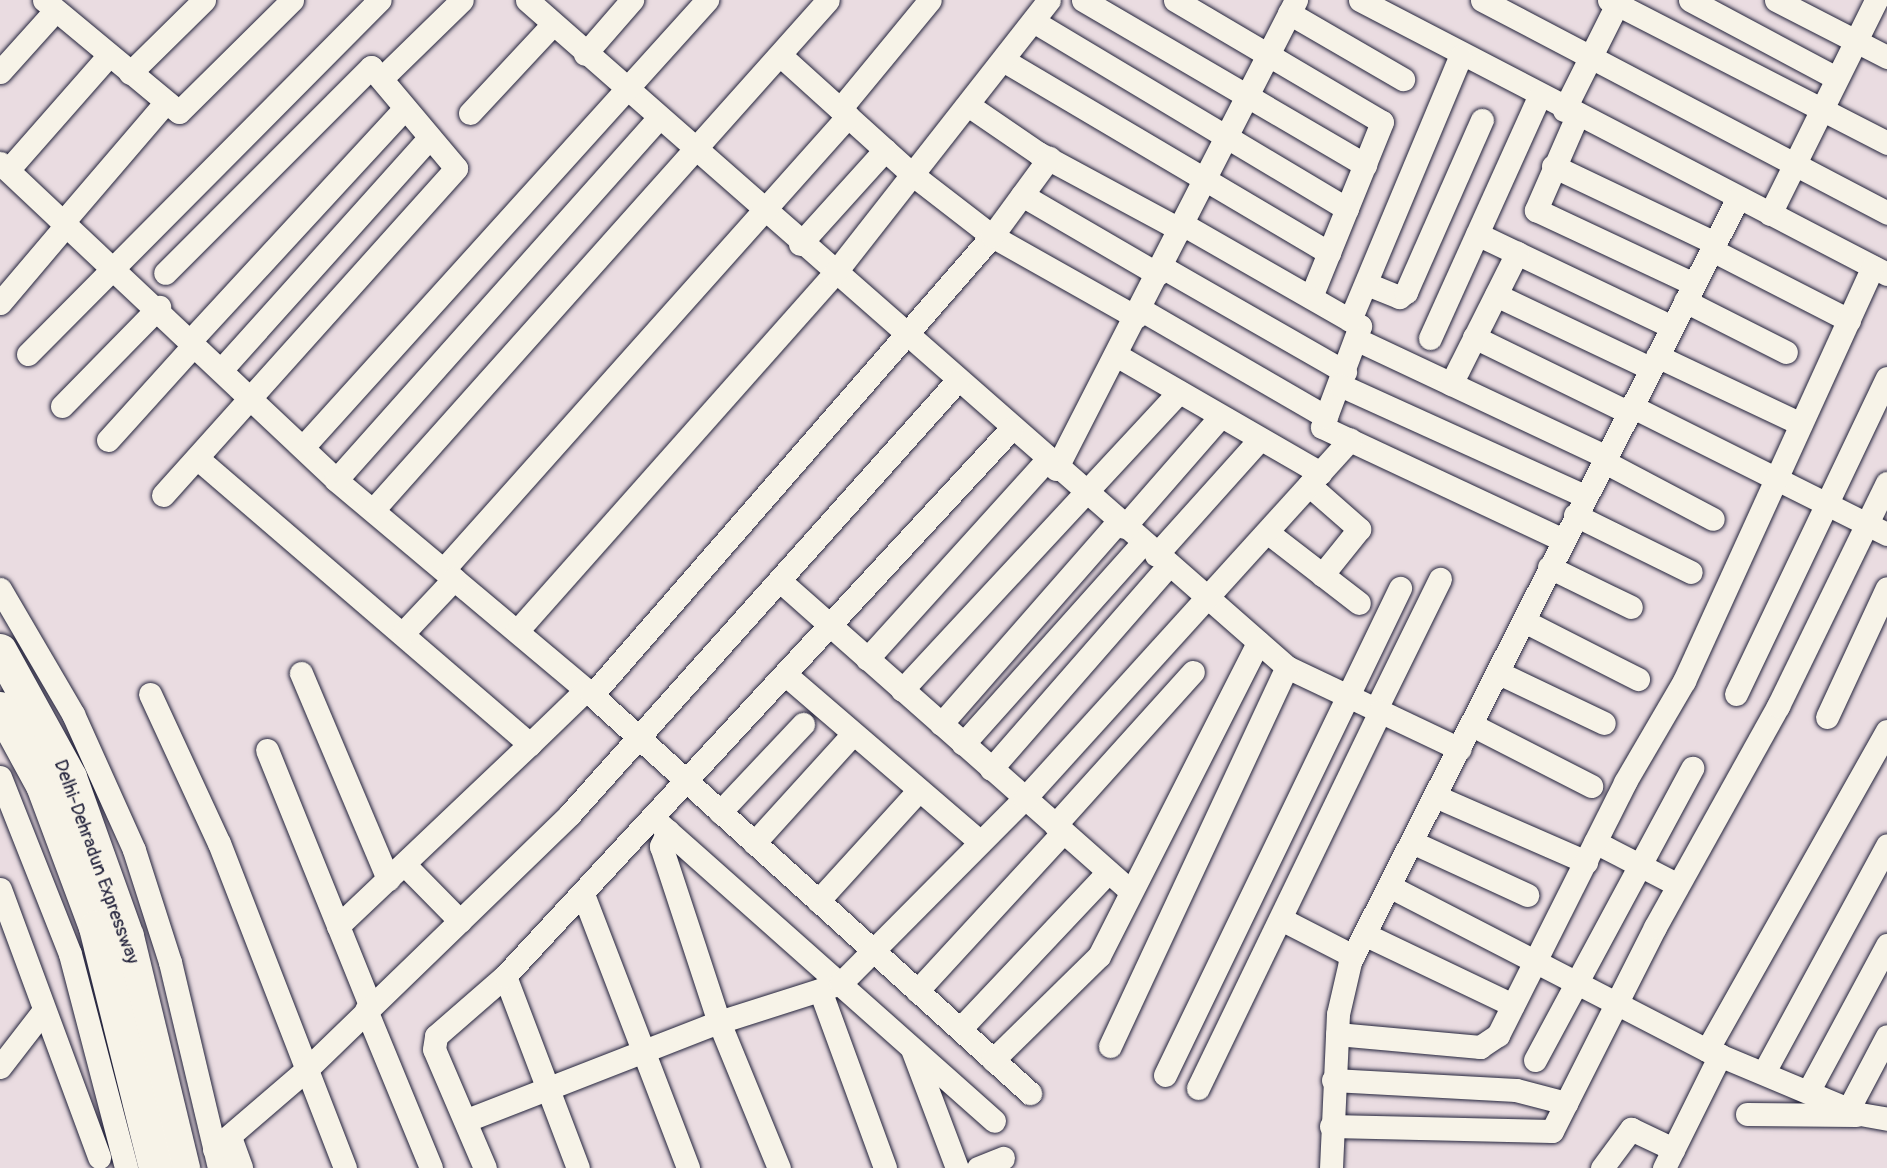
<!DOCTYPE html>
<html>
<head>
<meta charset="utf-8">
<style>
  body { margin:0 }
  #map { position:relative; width:1887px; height:1168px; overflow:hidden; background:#eadce1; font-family:Pangolin,sans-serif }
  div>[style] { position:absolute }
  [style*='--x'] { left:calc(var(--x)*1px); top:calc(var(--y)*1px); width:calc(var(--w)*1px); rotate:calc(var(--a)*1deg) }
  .roads { filter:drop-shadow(0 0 2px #22223b) drop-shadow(0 0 2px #22223b) }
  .minor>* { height:23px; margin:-11.5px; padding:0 11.5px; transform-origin:11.5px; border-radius:11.5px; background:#f7f3e8 }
  .highway>* { height:33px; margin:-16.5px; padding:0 16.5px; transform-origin:16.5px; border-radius:16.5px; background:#f7f3e8 }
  span { translate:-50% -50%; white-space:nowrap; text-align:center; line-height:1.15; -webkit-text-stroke:6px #f7f3e8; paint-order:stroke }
  .street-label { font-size:19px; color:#22223b }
</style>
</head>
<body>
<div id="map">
  <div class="roads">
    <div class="minor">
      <i style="--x:44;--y:0;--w:175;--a:39.7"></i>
      <i style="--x:179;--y:112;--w:159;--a:-44.7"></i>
      <i style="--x:527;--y:0;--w:1011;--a:41.27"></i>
      <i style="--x:1287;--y:667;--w:191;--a:25.4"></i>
      <i style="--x:1083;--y:0;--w:327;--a:30.3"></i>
      <i style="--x:1175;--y:0;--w:240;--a:30.5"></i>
      <i style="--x:1382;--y:122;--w:189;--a:112.1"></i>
      <i style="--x:1360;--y:0;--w:594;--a:27.47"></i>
      <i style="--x:1482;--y:0;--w:458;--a:27.7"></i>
      <i style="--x:1609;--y:0;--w:313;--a:27.2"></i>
      <i style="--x:1690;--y:0;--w:166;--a:28.1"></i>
      <i style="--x:1776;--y:0;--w:125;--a:27.2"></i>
      <i style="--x:1289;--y:13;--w:132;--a:30.1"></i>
      <i style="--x:1033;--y:21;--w:366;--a:30.9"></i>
      <i style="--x:585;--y:54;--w:72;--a:-49"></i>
      <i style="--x:780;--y:55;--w:179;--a:42.1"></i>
      <i style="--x:913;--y:175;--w:100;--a:37.7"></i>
      <i style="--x:992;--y:236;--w:165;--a:29.4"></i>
      <i style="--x:1003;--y:60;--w:379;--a:30.6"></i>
      <i style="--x:0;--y:72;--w:82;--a:-48"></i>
      <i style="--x:130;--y:73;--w:104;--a:-44.6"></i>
      <i style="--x:383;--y:77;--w:110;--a:-44.3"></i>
      <i style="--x:968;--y:105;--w:85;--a:34.4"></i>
      <i style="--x:1038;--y:153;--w:162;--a:28.3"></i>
      <i style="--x:840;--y:109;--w:141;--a:-50.5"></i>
      <i style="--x:1564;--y:110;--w:123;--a:-63.4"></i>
      <i style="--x:470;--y:113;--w:120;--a:-47"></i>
      <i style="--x:1577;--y:116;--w:103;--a:113.6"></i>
      <i style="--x:1536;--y:210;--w:174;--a:25.1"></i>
      <i style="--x:0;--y:163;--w:462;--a:43.3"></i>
      <i style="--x:336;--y:480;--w:334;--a:40"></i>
      <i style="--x:592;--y:695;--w:592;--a:42.26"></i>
      <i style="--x:1553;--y:166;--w:179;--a:25.4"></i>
      <i style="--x:8;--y:170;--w:153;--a:-48.7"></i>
      <i style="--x:1022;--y:195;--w:157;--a:30.2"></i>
      <i style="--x:1770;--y:214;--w:239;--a:-63.6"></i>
      <i style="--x:64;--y:221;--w:155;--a:-49.4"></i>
      <i style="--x:1184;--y:225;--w:203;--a:29.8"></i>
      <i style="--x:1360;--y:326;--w:108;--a:110.6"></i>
      <i style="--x:1322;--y:427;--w:266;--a:25.1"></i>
      <i style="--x:1477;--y:234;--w:216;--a:25.5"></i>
      <i style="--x:800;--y:244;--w:127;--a:-47.9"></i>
      <i style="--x:1712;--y:250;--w:154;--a:27.1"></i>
      <i style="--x:1162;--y:267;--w:211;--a:29.8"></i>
      <i style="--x:1367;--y:284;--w:35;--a:22"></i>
      <i style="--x:1399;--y:297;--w:9;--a:-36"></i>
      <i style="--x:1406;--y:292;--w:188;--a:-66.2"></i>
      <i style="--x:1496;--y:295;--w:170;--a:25.4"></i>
      <i style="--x:1685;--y:301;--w:113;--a:26.8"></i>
      <i style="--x:0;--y:303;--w:104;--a:-49.7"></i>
      <i style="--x:1140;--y:309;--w:215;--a:30.1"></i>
      <i style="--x:1350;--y:320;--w:285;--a:-67.3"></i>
      <i style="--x:1474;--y:337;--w:171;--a:26"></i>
      <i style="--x:1430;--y:338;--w:265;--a:-65.7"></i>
      <i style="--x:1358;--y:340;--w:273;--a:25.2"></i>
      <i style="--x:190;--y:341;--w:317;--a:-47.3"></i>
      <i style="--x:28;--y:354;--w:499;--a:-45.2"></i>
      <i style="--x:1116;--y:355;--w:236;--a:30"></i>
      <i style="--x:1657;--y:356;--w:159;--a:25.3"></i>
      <i style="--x:221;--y:370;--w:312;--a:-48.1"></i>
      <i style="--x:1451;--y:384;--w:147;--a:-63.3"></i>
      <i style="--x:1340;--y:385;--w:269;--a:24.4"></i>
      <i style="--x:62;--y:406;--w:139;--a:-45.6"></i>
      <i style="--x:1631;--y:406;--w:286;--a:26.6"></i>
      <i style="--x:108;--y:440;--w:127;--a:-47.9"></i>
      <i style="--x:303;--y:447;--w:603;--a:-47.89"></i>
      <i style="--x:197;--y:458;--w:439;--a:40.7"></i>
      <i style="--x:530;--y:744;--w:78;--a:-44"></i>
      <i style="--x:1603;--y:461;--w:124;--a:27.8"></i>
      <i style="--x:1056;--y:469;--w:527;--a:-62.9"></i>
      <i style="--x:336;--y:480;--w:484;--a:-48.3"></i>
      <i style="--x:1309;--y:485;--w:67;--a:41.3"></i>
      <i style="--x:1359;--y:529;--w:59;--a:128.8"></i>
      <i style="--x:163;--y:495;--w:439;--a:-48.1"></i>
      <i style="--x:456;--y:168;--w:132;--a:-130.1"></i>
      <i style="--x:371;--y:67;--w:291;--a:135"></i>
      <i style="--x:373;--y:510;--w:683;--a:-48.26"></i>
      <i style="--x:1575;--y:515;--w:129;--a:26.2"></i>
      <i style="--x:1124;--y:527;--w:147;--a:-48.9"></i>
      <i style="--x:1267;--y:532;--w:116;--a:37.7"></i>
      <i style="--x:1156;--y:555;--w:156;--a:-48.1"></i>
      <i style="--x:1549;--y:567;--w:91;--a:26"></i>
      <i style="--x:444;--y:569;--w:607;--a:-48.27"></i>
      <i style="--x:779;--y:580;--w:469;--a:41.5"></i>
      <i style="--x:0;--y:589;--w:145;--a:59.7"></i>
      <i style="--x:73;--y:714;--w:149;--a:65.8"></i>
      <i style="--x:134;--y:850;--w:118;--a:72.2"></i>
      <i style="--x:170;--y:962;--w:212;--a:76.6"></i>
      <i style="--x:1524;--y:621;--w:128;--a:27"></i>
      <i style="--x:517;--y:631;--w:477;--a:-48.4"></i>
      <i style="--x:834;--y:274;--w:348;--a:-51.9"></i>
      <i style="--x:404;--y:632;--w:73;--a:-46.7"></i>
      <i style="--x:867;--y:659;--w:268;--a:-47.9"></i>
      <i style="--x:301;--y:673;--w:224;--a:67.1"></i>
      <i style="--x:1499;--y:673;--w:116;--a:25.5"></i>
      <i style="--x:786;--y:675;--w:252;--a:40.7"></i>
      <i style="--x:902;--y:690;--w:407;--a:-47.1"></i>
      <i style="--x:150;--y:694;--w:164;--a:65.2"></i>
      <i style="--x:219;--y:843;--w:349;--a:68.8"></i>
      <i style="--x:1736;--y:694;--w:350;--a:-64.5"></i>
      <i style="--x:592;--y:695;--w:609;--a:-48.93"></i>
      <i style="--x:992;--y:236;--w:97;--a:-53.8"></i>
      <i style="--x:1376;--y:709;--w:145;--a:-63.8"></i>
      <i style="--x:1827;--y:717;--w:142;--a:-65.1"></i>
      <i style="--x:941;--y:724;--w:269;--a:-48.8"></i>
      <i style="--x:1472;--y:725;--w:134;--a:27.1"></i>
      <i style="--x:963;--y:744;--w:270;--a:-48.2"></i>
      <i style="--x:267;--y:750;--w:275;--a:68"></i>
      <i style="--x:991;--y:769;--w:271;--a:-48.9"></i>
      <i style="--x:0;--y:777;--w:190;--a:68.4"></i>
      <i style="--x:70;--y:954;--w:221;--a:75.3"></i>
      <i style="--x:1435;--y:796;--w:165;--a:23.6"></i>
      <i style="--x:720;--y:812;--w:121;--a:-46.7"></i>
      <i style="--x:653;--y:818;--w:456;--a:41.6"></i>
      <i style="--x:1055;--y:825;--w:206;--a:-48"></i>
      <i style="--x:668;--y:831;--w:17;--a:115"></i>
      <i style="--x:661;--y:846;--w:185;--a:71.8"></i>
      <i style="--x:719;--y:1022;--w:158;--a:67.7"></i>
      <i style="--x:1412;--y:842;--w:127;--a:24.7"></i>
      <i style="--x:1595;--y:842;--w:93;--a:27.4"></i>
      <i style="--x:754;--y:843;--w:147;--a:-47.8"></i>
      <i style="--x:404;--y:864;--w:80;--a:45.5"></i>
      <i style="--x:1389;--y:886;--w:358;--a:27.3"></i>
      <i style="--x:1707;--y:1050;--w:166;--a:22.7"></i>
      <i style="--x:1860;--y:1114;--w:27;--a:10"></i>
      <i style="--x:0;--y:889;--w:286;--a:69.7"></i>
      <i style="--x:583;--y:894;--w:293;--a:69"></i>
      <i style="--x:818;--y:901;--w:149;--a:-47.7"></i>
      <i style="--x:1281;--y:919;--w:81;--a:27.2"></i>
      <i style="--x:338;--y:926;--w:265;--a:-43.5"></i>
      <i style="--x:1364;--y:934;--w:165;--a:25.5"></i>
      <i style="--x:505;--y:976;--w:205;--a:69.2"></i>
      <i style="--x:820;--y:990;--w:189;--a:69.9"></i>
      <i style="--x:917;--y:991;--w:216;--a:-47.4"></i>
      <i style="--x:366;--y:1010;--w:171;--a:67.6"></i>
      <i style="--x:960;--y:1029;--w:216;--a:-46.7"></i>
      <i style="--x:1337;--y:1034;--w:144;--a:5.2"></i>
      <i style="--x:1480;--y:1047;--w:22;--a:-34"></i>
      <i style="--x:1498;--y:1035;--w:283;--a:-63.3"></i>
      <i style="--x:1625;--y:782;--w:117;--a:-59.7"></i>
      <i style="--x:1684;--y:681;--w:455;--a:-65.5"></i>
      <i style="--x:1110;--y:1046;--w:418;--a:-65"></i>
      <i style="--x:912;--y:1049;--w:127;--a:69.3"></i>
      <i style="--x:1707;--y:1050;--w:366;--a:-60.6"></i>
      <i style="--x:993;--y:1060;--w:148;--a:-44.5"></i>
      <i style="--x:1099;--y:956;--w:352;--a:-63.1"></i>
      <i style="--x:1535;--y:1060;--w:332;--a:-61.7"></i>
      <i style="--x:0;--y:1067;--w:72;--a:-52.3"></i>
      <i style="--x:1764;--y:1072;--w:258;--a:-61.5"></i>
      <i style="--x:1165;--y:1075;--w:541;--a:-64.24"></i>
      <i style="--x:1333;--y:1080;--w:183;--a:3.1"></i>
      <i style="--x:1516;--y:1090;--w:52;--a:14.6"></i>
      <i style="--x:1198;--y:1088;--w:419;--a:-64.2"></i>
      <i style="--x:1809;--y:1090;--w:165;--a:-61.7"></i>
      <i style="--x:1849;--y:1108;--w:81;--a:-62.2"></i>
      <i style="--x:1747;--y:1114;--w:109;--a:0.5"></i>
      <i style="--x:467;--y:1120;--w:270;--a:-21.3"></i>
      <i style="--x:719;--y:1022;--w:128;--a:-17.7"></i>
      <i style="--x:841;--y:983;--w:261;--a:-45.2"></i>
      <i style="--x:1025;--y:798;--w:484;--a:-47.8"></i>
      <i style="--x:1331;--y:1126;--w:221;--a:1.3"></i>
      <i style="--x:1552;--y:1131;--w:229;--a:-63.2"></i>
      <i style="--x:1655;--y:927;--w:253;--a:-60.9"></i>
      <i style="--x:1778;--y:706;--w:248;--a:-64"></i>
      <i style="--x:230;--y:1137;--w:33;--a:70"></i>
      <i style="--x:214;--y:1149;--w:121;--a:-40.7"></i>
      <i style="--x:306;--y:1070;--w:368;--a:-44.1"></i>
      <i style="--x:570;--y:814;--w:581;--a:-48.21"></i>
      <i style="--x:485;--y:1168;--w:129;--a:-113.2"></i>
      <i style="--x:434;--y:1049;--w:13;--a:-81"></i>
      <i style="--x:436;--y:1036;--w:91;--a:-41"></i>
      <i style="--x:505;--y:976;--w:745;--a:-47.23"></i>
      <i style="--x:978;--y:1168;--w:27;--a:-22"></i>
      <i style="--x:1331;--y:1168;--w:154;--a:-87.4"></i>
      <i style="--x:1338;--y:1014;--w:53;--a:-77"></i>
      <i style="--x:1350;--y:962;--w:857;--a:-63.08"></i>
      <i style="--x:1602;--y:1168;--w:49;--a:-53.4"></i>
      <i style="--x:1631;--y:1129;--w:47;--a:25.5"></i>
      <i style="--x:1664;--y:1168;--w:126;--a:-63.6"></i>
    </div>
    <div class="highway">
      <i style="--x:0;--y:650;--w:145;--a:61.1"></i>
      <i style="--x:70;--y:777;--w:169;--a:70.3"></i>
      <i style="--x:127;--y:936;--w:239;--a:76.4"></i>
      <i style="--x:0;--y:708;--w:88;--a:61.4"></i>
      <i style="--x:42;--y:785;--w:152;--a:69.5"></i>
      <i style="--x:95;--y:927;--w:248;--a:76"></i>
    </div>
  </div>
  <div class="street-label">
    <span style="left:96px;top:862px;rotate:70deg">Delhi-Dehradun Expressway</span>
  </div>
</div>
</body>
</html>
